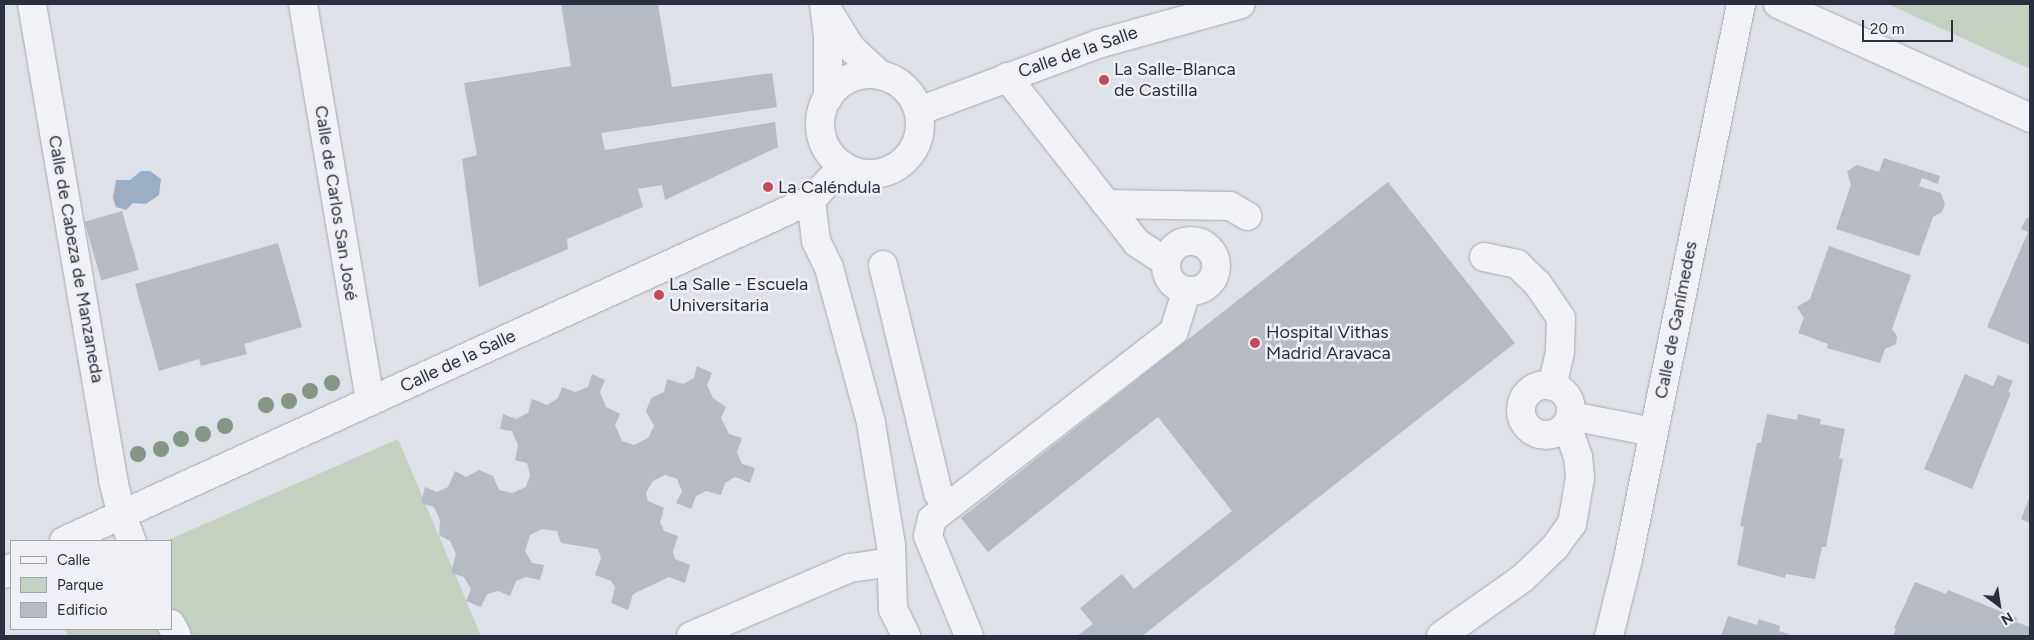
<!DOCTYPE html>
<html>
<head>
<meta charset="utf-8">
<style>
  body { margin:0 }
  #map { position:relative; width:2034px; height:640px; overflow:hidden; background:#dee1e7; font-family:Figtree,sans-serif }
  div>[style] { position:absolute }
  [style*='--x'] { left:calc(var(--x)*1px); top:calc(var(--y)*1px); width:calc(var(--w)*1px); rotate:calc(var(--a)*1deg) }
  .green>* { inset:0; background:#c4d0c0 }
  .water>* { inset:0; background:#9caec5 }
  .building>* { inset:0; background:#b6bbc3; transform-origin:0 0 }
  .roads { filter:drop-shadow(0 0 1px #a4a8b1) drop-shadow(0 0 1px #a4a8b1) }
  .minor>* { height:28px; margin:-14px; padding:0 14px; transform-origin:14px; border-radius:14px; background:#f1f2f5 }
  .minor>.ring { margin:-14px; padding:0; box-sizing:content-box; background:none; border:28px solid #f1f2f5; border-radius:50% }
  .trees>* { width:16px; height:16px; margin:-8px; border-radius:50%; background:#859586 }
  .dots>* { width:14px; height:14px; translate:-50% -50%; box-sizing:border-box; border:2px solid #eef0f5; border-radius:50% }
  span { translate:-50% -50%; white-space:nowrap; text-align:center; line-height:1.15; -webkit-text-stroke:5px #eef0f5; paint-order:stroke }
  .street-label { font-size:18px; color:#292f3d }
  .poi-label { font-size:18px; color:#292f3d }
  .left { translate:0 -50%; text-align:left }
  .frame { position:absolute; inset:0; border:5px solid #292f3d; pointer-events:none }
  .legend { position:absolute; left:10px; top:540px; width:162px; height:90px; box-sizing:border-box; background:#eef0f5; border:1px solid #9fa3ab; margin:0; padding:6px 9px; list-style:none; font-size:15px; color:#292f3d }
  .legend li { display:flex; align-items:center; gap:10px; height:25px }
  .legend b { width:25px; border:1px solid #9fa3ab }
  .north { position:absolute; left:1974px; top:580px; width:50px; height:50px; -webkit-text-stroke:4px #eef0f5; paint-order:stroke; rotate:149deg; font-size:14px; font-weight:700; line-height:20px; text-align:center; color:#292f3d }
  .north::after { content:''; display:block; margin:auto; width:18px; height:22px; background:#292f3d; clip-path:polygon(50% 0,100% 100%,50% 72%,0 100%) }
  .scale { position:absolute; left:1862px; top:20px; width:91px; height:22px; box-sizing:border-box; border:2px solid #292f3d; border-top:0; padding-left:6px; font-size:15px; line-height:18px; white-space:nowrap; color:#292f3d; -webkit-text-stroke:4px #eef0f5; paint-order:stroke }
</style>
</head>
<body>
<div id="map">
  <div class="green">
    <i style="clip-path:polygon(1888px 4px,2030px 4px,2030px 69px)"></i>
    <i style="clip-path:polygon(398px 439px,481px 636px,68px 636px,65px 629px,171px 629px,171px 541px,166px 541px)"></i>
  </div>
  <div class="water">
    <i style="clip-path:polygon(141px 171px,150px 171px,161px 179px,159px 195px,146px 204px,133px 203px,126px 210px,116px 207px,113px 198px,116px 180px,130px 180px)"></i>
  </div>
  <div class="building">
    <i style="clip-path:polygon(561px 4px,658px 4px,672px 87px,772px 73px,777px 107px,601px 133px,605px 150px,775px 122px,778px 147px,665px 200px,662px 185px,638px 189px,643px 207px,567px 239px,568px 249px,479px 287px,462px 159px,477px 155px,464px 83px,571px 66px)"></i>
    <i style="clip-path:polygon(1884px 158px,1940px 176px,1938px 184px,1922px 178px,1919px 186px,1941px 193px,1945px 205px,1942px 212px,1933px 217px,1919px 256px,1836px 229px,1851px 185px,1847px 171px,1857px 165px,1879px 172px)"></i>
    <i style="clip-path:polygon(1388px 182px,1515px 343px,1142px 636px,1077px 636px,1093px 624px,1080px 608px,1122px 574px,1134px 589px,1232px 511px,1158px 417px,988px 552px,961px 518px)"></i>
    <i style="left:122px;top:211px;width:61px;height:39px;rotate:74deg"></i>
    <i style="clip-path:polygon(2027px 217px,2030px 219px,2030px 345px,1987px 327px,2028px 232px,2021px 229px)"></i>
    <i style="clip-path:polygon(278px 243px,302px 327px,244px 344px,247px 354px,201px 366px,199px 359px,159px 371px,135px 284px)"></i>
    <i style="clip-path:polygon(1829px 246px,1911px 275px,1892px 329px,1897px 336px,1896px 344px,1885px 349px,1880px 363px,1827px 348px,1828px 344px,1798px 333px,1804px 318px,1797px 307px,1810px 299px)"></i>
    <i style="clip-path:polygon(697px 366px,712px 373px,707px 385px,713px 398px,726px 407px,721px 418px,729px 434px,742px 438px,737px 452px,742px 464px,755px 468px,750px 483px,735px 477px,725px 483px,721px 495px,706px 491px,696px 496px,691px 509px,676px 503px,682px 491px,677px 479px,665px 475px,653px 481px,646px 493px,648px 501px,664px 508px,660px 522px,664px 531px,678px 536px,673px 552px,675px 559px,690px 565px,685px 583px,669px 577px,633px 594px,628px 610px,611px 603px,615px 587px,611px 581px,595px 575px,601px 558px,598px 549px,561px 543px,557px 531px,542px 529px,530px 535px,525px 551px,532px 563px,544px 565px,540px 580px,526px 577px,516px 581px,510px 596px,498px 591px,487px 594px,481px 607px,466px 601px,471px 589px,464px 577px,451px 573px,456px 554px,450px 541px,439px 535px,440px 520px,434px 507px,421px 503px,425px 487px,437px 492px,448px 487px,455px 471px,466px 477px,479px 470px,493px 476px,499px 490px,512px 493px,526px 487px,530px 475px,527px 463px,515px 460px,518px 445px,512px 431px,500px 429px,503px 414px,516px 419px,528px 413px,532px 399px,547px 405px,558px 398px,562px 387px,575px 392px,588px 387px,592px 374px,605px 380px,600px 392px,606px 407px,620px 414px,615px 425px,622px 441px,634px 445px,648px 438px,654px 426px,646px 411px,651px 398px,664px 392px,667px 379px,683px 384px,694px 378px)"></i>
    <i style="clip-path:polygon(1965px 374px,1993px 386px,1998px 375px,2013px 381px,2008px 392px,2011px 393px,1972px 489px,1924px 469px)"></i>
    <i style="clip-path:polygon(1767px 414px,1797px 420px,1798px 414px,1821px 419px,1820px 424px,1845px 429px,1839px 458px,1843px 459px,1826px 547px,1822px 547px,1815px 579px,1786px 574px,1785px 578px,1737px 565px,1744px 527px,1740px 526px,1757px 443px,1761px 443px)"></i>
    <i style="clip-path:polygon(2030px 496px,2030px 523px,2021px 519px)"></i>
    <i style="clip-path:polygon(1915px 582px,1946px 594px,1948px 590px,2017px 618px,2016px 622px,2030px 627px,2030px 636px,1893px 636px,1896px 629px,1894px 628px)"></i>
    <i style="clip-path:polygon(1728px 616px,1757px 625px,1759px 619px,1780px 626px,1779px 631px,1794px 636px,1721px 636px)"></i>
  </div>
  <div class="roads">
    <div class="minor">
      <i style="--x:32;--y:4;--w:483;--a:80.3"></i>
      <i style="--x:113;--y:480;--w:34;--a:76"></i>
      <i style="--x:121;--y:513;--w:30;--a:69"></i>
      <i style="--x:303;--y:4;--w:403;--a:80.4"></i>
      <i style="--x:824;--y:4;--w:34;--a:83"></i>
      <i style="--x:828;--y:38;--w:60;--a:90"></i>
      <i style="--x:1778;--y:4;--w:277;--a:24.3"></i>
      <i style="--x:828;--y:11;--w:44;--a:58.1"></i>
      <i style="--x:851;--y:48;--w:40;--a:43"></i>
      <i class="ring" style="left:820px;top:74px;width:72px;height:72px"></i>
      <i style="--x:1007;--y:77;--w:211;--a:51.9"></i>
      <i style="--x:1137;--y:243;--w:35;--a:33"></i>
      <i style="--x:919;--y:111;--w:191;--a:-20.5"></i>
      <i style="--x:1098;--y:44;--w:148;--a:-15.6"></i>
      <i style="--x:811;--y:200;--w:41;--a:83"></i>
      <i style="--x:816;--y:241;--w:30;--a:64"></i>
      <i style="--x:829;--y:268;--w:161;--a:74.8"></i>
      <i style="--x:871;--y:423;--w:124;--a:80.7"></i>
      <i style="--x:891;--y:545;--w:64;--a:88.2"></i>
      <i style="--x:893;--y:609;--w:30;--a:64"></i>
      <i style="--x:1106;--y:204;--w:124;--a:0.9"></i>
      <i style="--x:1230;--y:206;--w:20;--a:30"></i>
      <i class="ring" style="left:1166px;top:241px;width:22px;height:22px"></i>
      <i style="--x:1484;--y:257;--w:34;--a:12"></i>
      <i style="--x:1517;--y:264;--w:28;--a:44"></i>
      <i style="--x:1537;--y:283;--w:42;--a:55.6"></i>
      <i style="--x:1561;--y:318;--w:34;--a:92"></i>
      <i style="--x:1560;--y:352;--w:35;--a:103"></i>
      <i style="--x:883;--y:265;--w:235;--a:76.4"></i>
      <i style="--x:938;--y:493;--w:16;--a:47"></i>
      <i class="ring" style="left:1521px;top:385px;width:22px;height:22px"></i>
      <i style="--x:1571;--y:416;--w:84;--a:11"></i>
      <i style="--x:64;--y:541;--w:821;--a:-24.54"></i>
      <i style="--x:811;--y:200;--w:47;--a:-46.7"></i>
      <i style="--x:4;--y:574;--w:9;--a:-41"></i>
      <i style="--x:171;--y:624;--w:13;--a:63"></i>
      <i style="--x:691;--y:636;--w:173;--a:-23.2"></i>
      <i style="--x:850;--y:568;--w:42;--a:-8.1"></i>
      <i style="--x:969;--y:636;--w:108;--a:-112.3"></i>
      <i style="--x:928;--y:536;--w:17;--a:-77"></i>
      <i style="--x:932;--y:519;--w:306;--a:-37.8"></i>
      <i style="--x:1174;--y:331;--w:41;--a:-72.9"></i>
      <i style="--x:1441;--y:636;--w:100;--a:-35.3"></i>
      <i style="--x:1523;--y:578;--w:45;--a:-44.1"></i>
      <i style="--x:1555;--y:547;--w:29;--a:-54"></i>
      <i style="--x:1572;--y:524;--w:47;--a:-80.1"></i>
      <i style="--x:1580;--y:478;--w:21;--a:-95"></i>
      <i style="--x:1578;--y:457;--w:34;--a:-109"></i>
      <i style="--x:1609;--y:636;--w:79;--a:-76.1"></i>
      <i style="--x:1628;--y:559;--w:566;--a:-78.49"></i>
    </div>
  </div>
  <div class="trees">
    <i style="left:332px;top:383px"></i>
    <i style="left:310px;top:391px"></i>
    <i style="left:289px;top:401px"></i>
    <i style="left:266px;top:405px"></i>
    <i style="left:225px;top:426px"></i>
    <i style="left:203px;top:434px"></i>
    <i style="left:181px;top:439px"></i>
    <i style="left:161px;top:449px"></i>
    <i style="left:138px;top:454px"></i>
  </div>
  <div class="dots">
    <i style="left:1104px;top:80px;background:#c44b5a"></i>
    <i style="left:768px;top:187px;background:#c44b5a"></i>
    <i style="left:659px;top:295px;background:#c44b5a"></i>
    <i style="left:1255px;top:343px;background:#c44b5a"></i>
  </div>
  <div class="street-label">
    <span style="left:1078px;top:52px;rotate:-19deg">Calle de la Salle</span>
    <span style="left:336px;top:203px;rotate:81deg">Calle de Carlos San José</span>
    <span style="left:76px;top:259px;rotate:80deg">Calle de Cabeza de Manzaneda</span>
    <span style="left:1676px;top:320px;rotate:-79deg">Calle de Ganímedes</span>
    <span style="left:458px;top:361px;rotate:-25deg">Calle de la Salle</span>
  </div>
  <div class="poi-label">
    <span class="left" style="left:1114px;top:80px">La Salle-Blanca<br>de Castilla</span>
    <span class="left" style="left:778px;top:187px">La Caléndula</span>
    <span class="left" style="left:669px;top:295px">La Salle - Escuela<br>Universitaria</span>
    <span class="left" style="left:1266px;top:343px">Hospital Vithas<br>Madrid Aravaca</span>
  </div>
  <div class="frame"></div>
  <ul class="legend">
  <li><b style="height:6px;background:#f1f2f5"></b>Calle</li>
  <li><b style="height:14px;background:#c4d0c0"></b>Parque</li>
  <li><b style="height:14px;background:#b6bbc3"></b>Edificio</li>
  </ul>
  <div class="north">N</div>
  <div class="scale">20 m</div>
</div>
</body>
</html>
